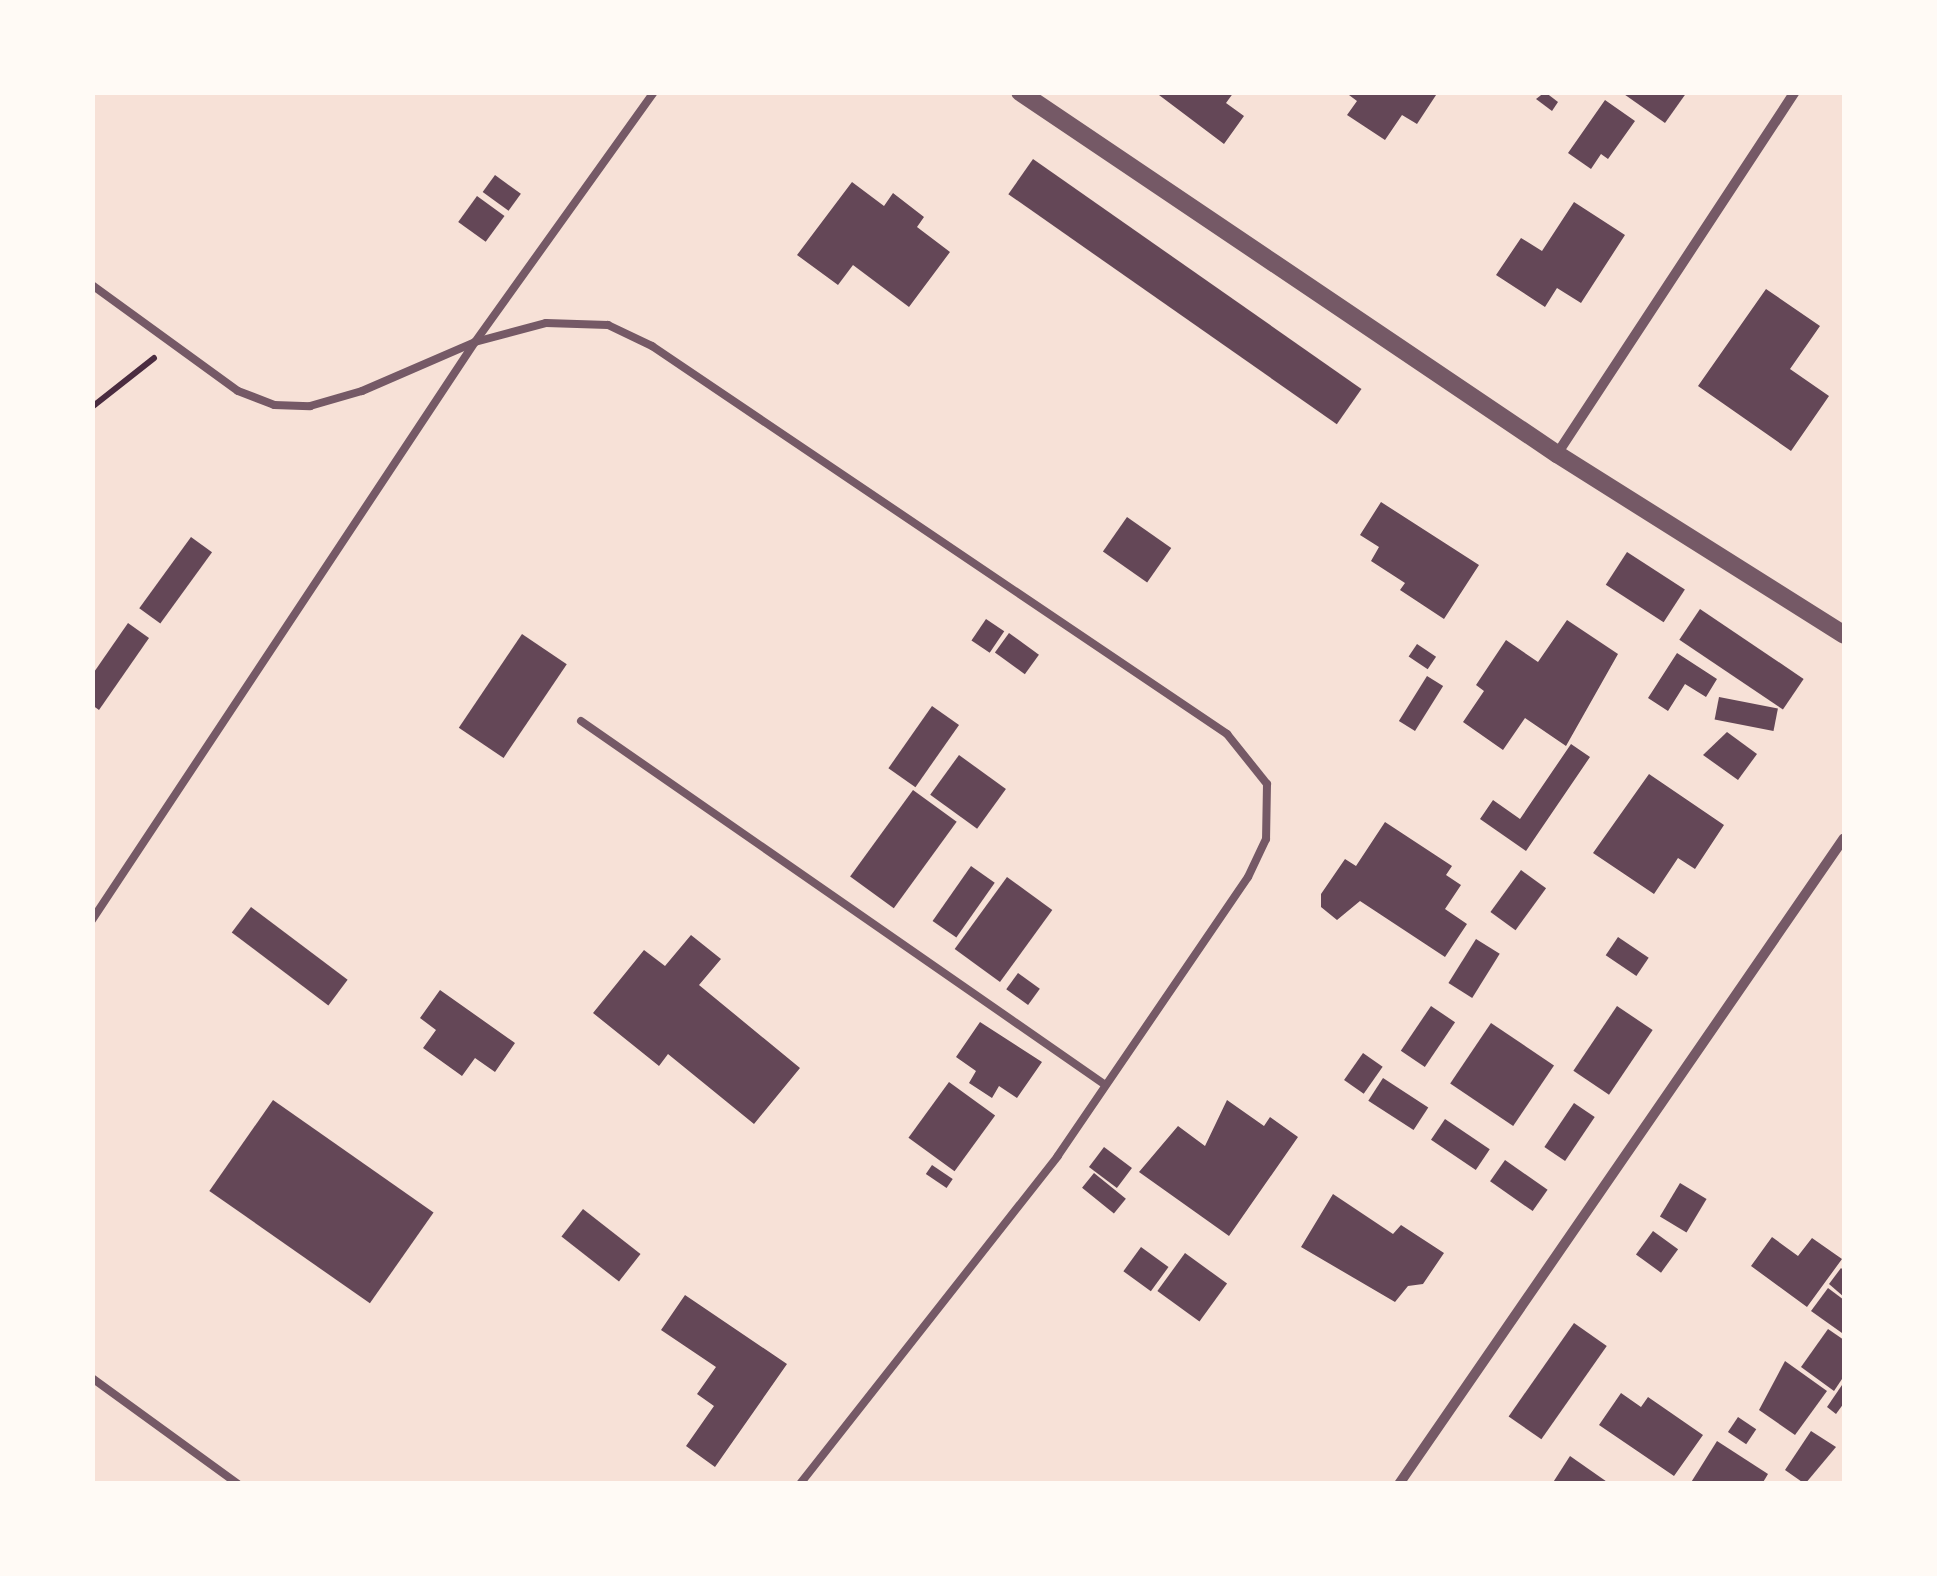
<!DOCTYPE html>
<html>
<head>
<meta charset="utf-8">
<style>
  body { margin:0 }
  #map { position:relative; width:1937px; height:1576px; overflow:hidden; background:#f7e1d7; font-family:Helvetica,sans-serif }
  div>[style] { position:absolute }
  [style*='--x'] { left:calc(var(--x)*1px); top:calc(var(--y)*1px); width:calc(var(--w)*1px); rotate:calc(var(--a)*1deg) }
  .building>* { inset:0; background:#644757; transform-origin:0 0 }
  .path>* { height:6px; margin:-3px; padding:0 3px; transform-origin:3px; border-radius:3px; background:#4a2c40 }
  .service>* { height:8px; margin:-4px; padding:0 4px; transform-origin:4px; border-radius:4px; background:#755966 }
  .minor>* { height:10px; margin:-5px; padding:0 5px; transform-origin:5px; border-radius:5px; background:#755966 }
  .tertiary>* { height:18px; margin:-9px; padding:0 9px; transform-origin:9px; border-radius:9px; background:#755966 }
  span { translate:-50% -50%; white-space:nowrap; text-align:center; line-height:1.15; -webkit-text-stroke:10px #fffaf5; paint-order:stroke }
  .frame { position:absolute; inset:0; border:95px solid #fffaf5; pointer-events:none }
</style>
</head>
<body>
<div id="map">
  <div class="building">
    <i style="clip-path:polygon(1155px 92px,1234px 92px,1226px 103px,1244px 116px,1224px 144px)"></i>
    <i style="clip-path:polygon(1345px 92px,1438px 92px,1417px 124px,1402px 115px,1385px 140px,1347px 115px,1357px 101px)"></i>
    <i style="clip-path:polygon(1545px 92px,1558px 102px,1552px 111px,1536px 99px)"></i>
    <i style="clip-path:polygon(1621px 92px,1687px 92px,1665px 123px)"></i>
    <i style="clip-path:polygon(1605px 100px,1635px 121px,1608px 159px,1601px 154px,1591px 169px,1568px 153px)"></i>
    <i style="left:1033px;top:159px;width:401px;height:43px;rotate:35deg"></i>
    <i style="left:495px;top:175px;width:32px;height:21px;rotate:36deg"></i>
    <i style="clip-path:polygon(852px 182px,884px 206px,893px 193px,924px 217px,917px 227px,950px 252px,909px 307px,853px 265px,838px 285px,797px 255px)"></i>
    <i style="left:477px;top:196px;width:34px;height:32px;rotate:36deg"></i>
    <i style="clip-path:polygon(1574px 202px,1625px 235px,1581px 303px,1557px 288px,1545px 307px,1496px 275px,1521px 238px,1542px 251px)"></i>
    <i style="clip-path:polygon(1766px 289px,1820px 326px,1790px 369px,1829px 396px,1791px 451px,1698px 386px)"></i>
    <i style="clip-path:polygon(1381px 502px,1479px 565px,1444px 619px,1400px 590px,1405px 583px,1371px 561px,1379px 547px,1360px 535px)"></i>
    <i style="left:1127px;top:517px;width:54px;height:42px;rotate:35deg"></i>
    <i style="left:191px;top:537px;width:26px;height:88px;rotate:36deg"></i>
    <i style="left:1627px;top:552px;width:69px;height:39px;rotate:33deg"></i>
    <i style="left:1700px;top:609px;width:125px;height:37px;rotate:34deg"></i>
    <i style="left:986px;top:619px;width:22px;height:26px;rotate:34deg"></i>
    <i style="clip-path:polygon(1567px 620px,1618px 654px,1566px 746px,1525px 718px,1503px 750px,1463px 722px,1484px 691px,1476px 685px,1506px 640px,1538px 662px)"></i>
    <i style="clip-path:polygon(128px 623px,149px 638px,99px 710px,92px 705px,92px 675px)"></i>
    <i style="left:1009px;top:633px;width:37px;height:24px;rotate:36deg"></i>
    <i style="left:522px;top:634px;width:54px;height:113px;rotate:34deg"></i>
    <i style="left:1417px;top:644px;width:23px;height:15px;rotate:34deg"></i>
    <i style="clip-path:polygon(1677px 653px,1717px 679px,1706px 697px,1685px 684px,1668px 711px,1648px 698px)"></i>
    <i style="left:1427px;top:676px;width:19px;height:53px;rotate:32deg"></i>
    <i style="left:1719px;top:697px;width:60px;height:23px;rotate:11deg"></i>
    <i style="left:932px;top:706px;width:33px;height:76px;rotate:35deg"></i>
    <i style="clip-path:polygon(1727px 732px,1757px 754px,1738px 780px,1703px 755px)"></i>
    <i style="clip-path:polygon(1571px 744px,1590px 757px,1526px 851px,1480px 819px,1493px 800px,1520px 819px)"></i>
    <i style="left:959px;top:755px;width:58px;height:49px;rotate:36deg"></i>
    <i style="clip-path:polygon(1649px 774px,1724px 825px,1695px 869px,1678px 858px,1654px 894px,1593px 853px)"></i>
    <i style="left:913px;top:790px;width:54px;height:107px;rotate:36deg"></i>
    <i style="clip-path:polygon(1385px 822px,1452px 866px,1446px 875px,1461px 885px,1445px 909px,1467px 924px,1445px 957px,1360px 901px,1337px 920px,1321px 907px,1321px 894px,1345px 859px,1356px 866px)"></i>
    <i style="left:971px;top:866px;width:29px;height:67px;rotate:35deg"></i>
    <i style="left:1521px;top:870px;width:31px;height:52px;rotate:36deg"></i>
    <i style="left:1007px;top:877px;width:56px;height:89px;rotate:36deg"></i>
    <i style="left:251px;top:907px;width:121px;height:32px;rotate:37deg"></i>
    <i style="clip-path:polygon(691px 935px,721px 959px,699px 985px,800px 1068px,754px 1124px,668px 1054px,659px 1066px,593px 1013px,644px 950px,665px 966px)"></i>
    <i style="left:1618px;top:937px;width:37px;height:22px;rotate:34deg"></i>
    <i style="left:1476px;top:939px;width:28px;height:52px;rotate:32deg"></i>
    <i style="left:1018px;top:973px;width:27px;height:20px;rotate:36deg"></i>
    <i style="clip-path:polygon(440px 990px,515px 1043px,495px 1072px,475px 1058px,462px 1076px,423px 1048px,436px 1030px,420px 1018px)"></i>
    <i style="left:1431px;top:1006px;width:29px;height:54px;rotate:34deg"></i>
    <i style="left:1617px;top:1006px;width:43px;height:78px;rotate:34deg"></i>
    <i style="clip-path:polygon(980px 1022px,1042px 1062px,1017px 1098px,999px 1086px,992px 1098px,969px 1083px,976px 1071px,956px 1057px)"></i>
    <i style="left:1491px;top:1023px;width:76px;height:73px;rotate:34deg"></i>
    <i style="left:1363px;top:1053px;width:24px;height:33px;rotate:35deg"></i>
    <i style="left:1383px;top:1078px;width:54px;height:27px;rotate:33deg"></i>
    <i style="left:949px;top:1082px;width:57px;height:69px;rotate:36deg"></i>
    <i style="left:273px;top:1100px;width:196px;height:111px;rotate:35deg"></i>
    <i style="clip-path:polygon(1227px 1100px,1264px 1126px,1270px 1117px,1298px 1137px,1229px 1236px,1139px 1172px,1178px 1126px,1205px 1146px)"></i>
    <i style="left:1574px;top:1103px;width:25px;height:53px;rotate:34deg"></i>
    <i style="left:1445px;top:1119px;width:54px;height:25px;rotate:34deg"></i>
    <i style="left:1104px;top:1147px;width:35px;height:25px;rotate:37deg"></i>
    <i style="left:1505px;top:1160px;width:52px;height:26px;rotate:35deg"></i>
    <i style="left:932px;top:1165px;width:25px;height:11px;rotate:34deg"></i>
    <i style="left:1094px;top:1173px;width:41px;height:19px;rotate:39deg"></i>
    <i style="left:1680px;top:1183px;width:31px;height:39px;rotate:31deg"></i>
    <i style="clip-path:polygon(1333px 1194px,1393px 1234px,1401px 1225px,1444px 1253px,1423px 1284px,1408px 1286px,1395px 1302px,1301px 1247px)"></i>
    <i style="left:583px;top:1209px;width:73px;height:35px;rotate:38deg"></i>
    <i style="left:1653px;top:1231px;width:31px;height:29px;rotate:36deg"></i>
    <i style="clip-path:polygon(1772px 1237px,1798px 1256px,1812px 1238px,1842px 1259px,1807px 1307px,1751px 1266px)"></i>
    <i style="left:1141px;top:1247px;width:34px;height:30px;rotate:36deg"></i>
    <i style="left:1185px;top:1253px;width:52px;height:47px;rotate:36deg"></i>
    <i style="clip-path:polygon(1841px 1268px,1844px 1271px,1844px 1297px,1829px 1284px)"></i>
    <i style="clip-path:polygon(1828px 1288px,1844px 1300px,1842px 1333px,1811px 1311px)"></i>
    <i style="clip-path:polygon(685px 1295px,787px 1364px,715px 1467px,686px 1446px,714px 1406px,697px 1394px,716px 1367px,661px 1330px)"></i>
    <i style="left:1574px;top:1323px;width:40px;height:114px;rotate:35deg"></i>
    <i style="clip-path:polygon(1828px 1329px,1844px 1340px,1844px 1376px,1834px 1391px,1801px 1367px)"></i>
    <i style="clip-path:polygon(1785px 1361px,1827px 1391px,1795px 1435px,1759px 1410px)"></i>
    <i style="clip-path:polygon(1842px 1385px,1844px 1403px,1836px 1414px,1827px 1407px)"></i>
    <i style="clip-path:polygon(1621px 1393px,1641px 1407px,1648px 1397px,1703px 1435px,1674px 1476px,1599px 1425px)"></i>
    <i style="left:1738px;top:1417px;width:22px;height:18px;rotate:34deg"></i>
    <i style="clip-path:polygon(1811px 1431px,1836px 1447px,1805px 1484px,1785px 1470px)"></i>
    <i style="clip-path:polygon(1717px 1441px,1768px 1474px,1762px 1484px,1690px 1484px)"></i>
    <i style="clip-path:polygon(1570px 1456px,1610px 1484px,1552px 1484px)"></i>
  </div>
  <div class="path">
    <i style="--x:92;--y:407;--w:79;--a:-38.3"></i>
  </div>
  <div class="service">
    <i style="--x:92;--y:285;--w:180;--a:36"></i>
    <i style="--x:238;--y:391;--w:39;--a:21"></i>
    <i style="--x:274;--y:405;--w:36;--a:2"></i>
    <i style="--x:310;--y:406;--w:54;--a:-16.1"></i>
    <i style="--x:362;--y:391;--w:123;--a:-23.4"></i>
    <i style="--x:475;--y:342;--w:73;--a:-15"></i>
    <i style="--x:546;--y:323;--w:62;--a:1.8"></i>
    <i style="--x:608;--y:325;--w:49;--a:25.5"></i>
    <i style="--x:652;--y:346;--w:694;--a:34.01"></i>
    <i style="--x:1227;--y:734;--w:64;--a:51.3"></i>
    <i style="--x:1267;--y:784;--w:55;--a:91"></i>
    <i style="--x:1266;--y:839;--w:42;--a:115.3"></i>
    <i style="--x:1248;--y:877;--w:338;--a:124.3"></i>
    <i style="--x:1058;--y:1156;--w:417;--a:128.2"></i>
    <i style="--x:581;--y:721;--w:637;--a:34.76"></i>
    <i style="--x:92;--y:920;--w:693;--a:-56.47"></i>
    <i style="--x:475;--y:342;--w:307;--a:-54.4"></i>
    <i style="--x:92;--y:1378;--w:180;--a:36"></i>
  </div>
  <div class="minor">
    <i style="--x:1557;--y:454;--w:433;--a:-56.7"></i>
    <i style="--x:1399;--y:1484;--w:784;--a:-55.44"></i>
  </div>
  <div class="tertiary">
    <i style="--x:1020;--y:92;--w:648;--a:33.98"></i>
    <i style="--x:1557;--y:454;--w:339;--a:32.2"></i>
  </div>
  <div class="frame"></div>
</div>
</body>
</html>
